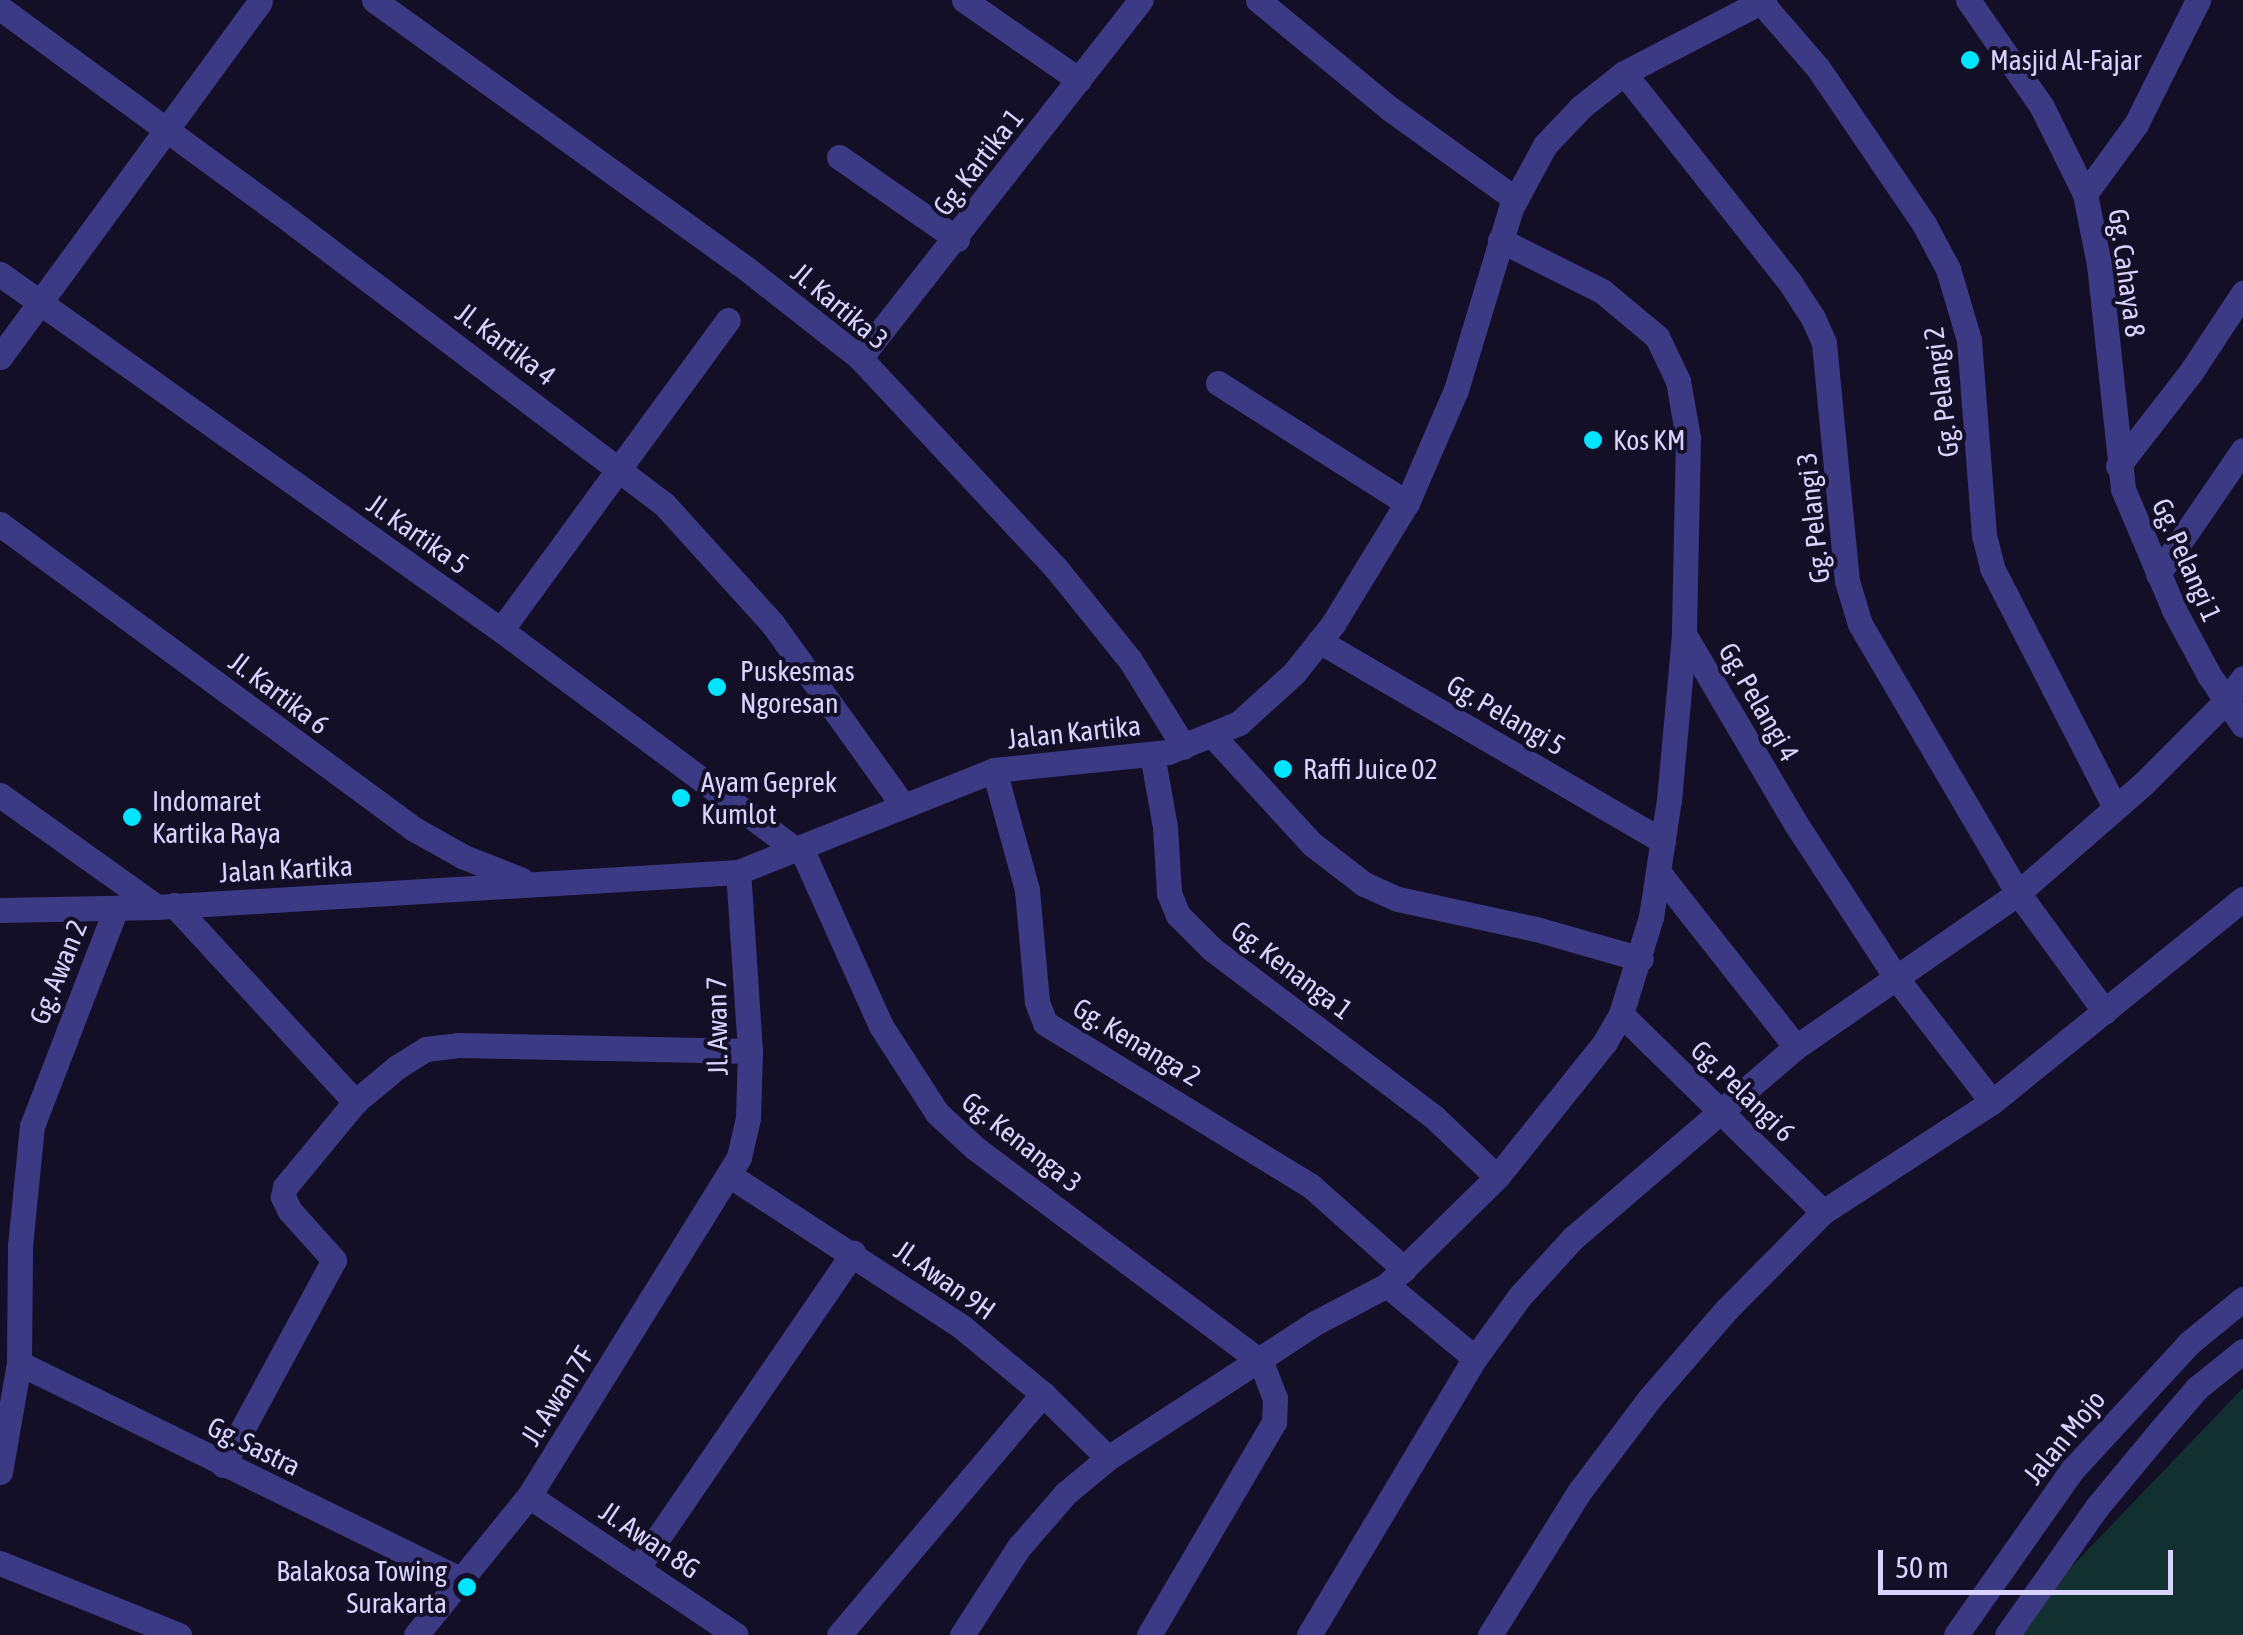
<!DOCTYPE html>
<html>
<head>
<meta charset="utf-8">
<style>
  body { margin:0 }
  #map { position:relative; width:2243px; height:1635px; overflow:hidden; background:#130f26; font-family:"Asap Condensed",sans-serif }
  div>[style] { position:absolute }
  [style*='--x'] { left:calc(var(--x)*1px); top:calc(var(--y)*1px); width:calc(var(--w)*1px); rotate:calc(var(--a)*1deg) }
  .green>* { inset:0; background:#12302f }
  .minor>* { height:25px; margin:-12.5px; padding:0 12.5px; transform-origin:12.5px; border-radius:12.5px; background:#3d3a85 }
  .dots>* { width:28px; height:28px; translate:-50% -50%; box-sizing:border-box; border:5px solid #130f26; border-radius:50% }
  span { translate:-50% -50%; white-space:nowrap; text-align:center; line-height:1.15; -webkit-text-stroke:8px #130f26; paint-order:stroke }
  .poi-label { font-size:28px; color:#d9d4ff }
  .left { translate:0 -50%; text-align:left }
  .right { translate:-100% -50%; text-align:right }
  .street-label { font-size:28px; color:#d9d4ff }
  .scale { position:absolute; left:1878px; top:1550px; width:295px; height:45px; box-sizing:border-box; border:5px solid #d9d4ff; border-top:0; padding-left:12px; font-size:30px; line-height:35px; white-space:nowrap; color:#d9d4ff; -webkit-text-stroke:8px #130f26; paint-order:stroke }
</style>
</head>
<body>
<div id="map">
  <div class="green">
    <i style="clip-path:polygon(2243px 1388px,2243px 1635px,2017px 1635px,2052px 1587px)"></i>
  </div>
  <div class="minor">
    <i style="--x:374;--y:0;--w:460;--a:35.8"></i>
    <i style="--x:747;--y:269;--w:144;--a:38.2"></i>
    <i style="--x:860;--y:358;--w:286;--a:47"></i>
    <i style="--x:1055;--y:567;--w:119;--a:51.1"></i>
    <i style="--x:1130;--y:660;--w:102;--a:58.2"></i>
    <i style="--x:964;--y:0;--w:140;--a:34.8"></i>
    <i style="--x:1258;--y:0;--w:170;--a:39.5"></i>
    <i style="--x:1389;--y:108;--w:155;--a:35.8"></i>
    <i style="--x:1968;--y:0;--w:130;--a:55.3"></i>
    <i style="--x:2042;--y:107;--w:97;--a:63.7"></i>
    <i style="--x:2085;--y:194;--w:71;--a:78.7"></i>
    <i style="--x:2099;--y:264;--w:226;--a:83.9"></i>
    <i style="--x:2123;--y:489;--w:131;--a:67.1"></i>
    <i style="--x:2174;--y:610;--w:74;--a:61.7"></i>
    <i style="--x:2209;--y:675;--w:60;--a:55.8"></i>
    <i style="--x:1761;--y:2;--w:87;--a:49.2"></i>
    <i style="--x:1818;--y:68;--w:189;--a:55.8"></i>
    <i style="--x:1924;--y:224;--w:51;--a:61.9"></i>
    <i style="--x:1948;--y:269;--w:74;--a:73.5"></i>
    <i style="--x:1969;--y:340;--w:196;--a:85.6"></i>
    <i style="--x:1984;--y:535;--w:34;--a:76"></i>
    <i style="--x:1992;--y:568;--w:269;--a:62.8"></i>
    <i style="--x:0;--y:8;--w:346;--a:36.2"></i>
    <i style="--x:279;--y:212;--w:483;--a:37.2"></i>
    <i style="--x:664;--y:504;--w:161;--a:47.8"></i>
    <i style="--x:772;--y:623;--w:223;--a:54.3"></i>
    <i style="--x:1624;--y:73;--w:265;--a:51.6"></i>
    <i style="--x:1789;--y:281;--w:44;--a:57"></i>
    <i style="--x:1813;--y:318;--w:27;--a:66"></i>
    <i style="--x:1824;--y:343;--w:239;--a:84.5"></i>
    <i style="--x:1847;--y:581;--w:45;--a:73.2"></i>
    <i style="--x:1860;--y:624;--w:312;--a:59.6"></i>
    <i style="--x:2018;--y:893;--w:147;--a:53.8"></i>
    <i style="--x:839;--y:157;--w:144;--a:34.8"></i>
    <i style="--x:2085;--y:194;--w:87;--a:-53.9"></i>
    <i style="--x:2136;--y:124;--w:139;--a:-63.4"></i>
    <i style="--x:1500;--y:240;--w:114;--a:26.6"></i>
    <i style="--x:1602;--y:291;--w:72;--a:39.9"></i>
    <i style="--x:1657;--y:337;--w:49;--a:64.5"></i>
    <i style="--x:1678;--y:381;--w:58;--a:80"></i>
    <i style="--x:1688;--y:438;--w:196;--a:91.2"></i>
    <i style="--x:1684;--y:634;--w:221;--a:59.5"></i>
    <i style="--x:1796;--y:824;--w:185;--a:56.9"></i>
    <i style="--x:1897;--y:979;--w:155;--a:52.3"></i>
    <i style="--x:0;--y:274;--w:615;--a:35.4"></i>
    <i style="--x:501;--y:630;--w:368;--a:36.7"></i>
    <i style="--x:0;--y:357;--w:440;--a:-53.8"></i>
    <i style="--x:860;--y:358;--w:455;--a:-51.9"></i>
    <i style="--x:1218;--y:383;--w:224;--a:32.4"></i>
    <i style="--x:2118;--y:466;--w:119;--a:-52.2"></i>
    <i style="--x:2191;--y:372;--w:95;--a:-56.6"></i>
    <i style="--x:0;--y:524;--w:514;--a:36.38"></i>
    <i style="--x:414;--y:829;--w:57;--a:29.2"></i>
    <i style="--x:464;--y:857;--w:62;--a:21.6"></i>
    <i style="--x:2158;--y:574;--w:150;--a:-55.6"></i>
    <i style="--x:501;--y:630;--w:384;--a:-53.8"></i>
    <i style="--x:1319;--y:641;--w:398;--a:30.2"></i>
    <i style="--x:1213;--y:736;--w:147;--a:47.5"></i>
    <i style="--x:1312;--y:844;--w:66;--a:37.6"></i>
    <i style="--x:1364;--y:884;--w:37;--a:24"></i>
    <i style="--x:1398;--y:899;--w:141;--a:12.3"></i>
    <i style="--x:1536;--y:929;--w:109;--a:15.9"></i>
    <i style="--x:1152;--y:754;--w:74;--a:79.9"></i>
    <i style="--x:1165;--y:827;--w:66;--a:86.5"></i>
    <i style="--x:1169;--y:893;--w:24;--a:68"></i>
    <i style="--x:1178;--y:915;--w:48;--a:45"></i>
    <i style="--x:1212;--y:949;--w:278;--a:37.1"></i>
    <i style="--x:1434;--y:1117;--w:87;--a:43.6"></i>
    <i style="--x:994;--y:770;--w:124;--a:74.6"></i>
    <i style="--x:1027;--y:890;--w:112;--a:84.9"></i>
    <i style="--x:1037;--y:1002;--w:22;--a:69"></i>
    <i style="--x:1045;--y:1023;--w:312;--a:31.5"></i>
    <i style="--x:1311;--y:1186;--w:125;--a:41.7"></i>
    <i style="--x:0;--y:795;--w:193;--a:35.5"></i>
    <i style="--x:801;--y:848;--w:195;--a:65.8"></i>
    <i style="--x:881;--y:1026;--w:103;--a:57.2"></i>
    <i style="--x:937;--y:1113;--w:52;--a:42.6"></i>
    <i style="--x:975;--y:1148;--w:357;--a:36.8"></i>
    <i style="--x:1261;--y:1362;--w:39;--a:69"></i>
    <i style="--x:1275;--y:1398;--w:24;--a:92"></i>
    <i style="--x:1274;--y:1422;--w:247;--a:120.4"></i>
    <i style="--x:1659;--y:873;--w:221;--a:51.8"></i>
    <i style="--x:174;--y:905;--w:268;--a:47.4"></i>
    <i style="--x:0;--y:910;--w:157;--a:-1.1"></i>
    <i style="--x:157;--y:907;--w:582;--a:-3.45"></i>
    <i style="--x:738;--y:872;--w:276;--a:-21.7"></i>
    <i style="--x:994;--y:770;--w:175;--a:-5.9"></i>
    <i style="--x:1168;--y:752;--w:77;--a:-22.2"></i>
    <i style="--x:1239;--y:723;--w:74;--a:-42.3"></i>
    <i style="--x:1294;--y:673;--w:63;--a:-51.5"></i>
    <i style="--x:1333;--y:624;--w:142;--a:-58.6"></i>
    <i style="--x:1407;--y:503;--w:123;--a:-66.6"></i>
    <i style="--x:1456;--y:390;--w:190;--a:-73.2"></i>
    <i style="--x:1511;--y:208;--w:72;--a:-61.6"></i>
    <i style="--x:1545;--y:145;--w:52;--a:-46.5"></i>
    <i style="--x:1581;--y:107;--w:55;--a:-38.3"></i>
    <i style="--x:1624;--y:73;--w:158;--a:-27.5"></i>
    <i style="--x:1621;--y:1014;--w:283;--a:44.4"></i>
    <i style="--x:729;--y:1175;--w:278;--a:33.1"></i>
    <i style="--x:962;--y:1327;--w:105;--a:39.6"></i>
    <i style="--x:1043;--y:1394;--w:91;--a:44.6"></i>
    <i style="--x:1387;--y:1285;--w:114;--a:39.7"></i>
    <i style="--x:19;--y:1363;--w:496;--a:26.1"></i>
    <i style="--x:223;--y:1465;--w:233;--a:-61.6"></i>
    <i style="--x:334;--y:1260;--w:66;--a:-131.9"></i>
    <i style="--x:290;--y:1211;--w:16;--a:-117"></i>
    <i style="--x:283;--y:1197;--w:10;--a:-79"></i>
    <i style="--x:285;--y:1187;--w:110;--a:-50.5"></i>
    <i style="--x:355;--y:1102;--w:55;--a:-39.8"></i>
    <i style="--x:397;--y:1067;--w:34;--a:-32"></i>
    <i style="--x:426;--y:1049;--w:32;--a:-7"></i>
    <i style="--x:458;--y:1045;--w:292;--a:1.2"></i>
    <i style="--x:0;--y:1472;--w:111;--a:-80.1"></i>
    <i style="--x:19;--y:1363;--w:117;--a:-89.5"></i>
    <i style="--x:20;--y:1246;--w:121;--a:-84.3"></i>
    <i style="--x:32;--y:1126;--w:234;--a:-68.9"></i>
    <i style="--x:529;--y:1496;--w:249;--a:33.9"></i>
    <i style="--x:0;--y:1563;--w:193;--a:21.9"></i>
    <i style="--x:638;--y:1567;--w:381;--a:-55.6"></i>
    <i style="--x:416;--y:1635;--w:179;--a:-50.9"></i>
    <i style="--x:529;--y:1496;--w:399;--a:-58.2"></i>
    <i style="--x:739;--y:1157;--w:40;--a:-77"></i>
    <i style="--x:748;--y:1118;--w:67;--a:-88.3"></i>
    <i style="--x:750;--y:1051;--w:179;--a:-93.8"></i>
    <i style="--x:839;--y:1635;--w:316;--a:-49.8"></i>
    <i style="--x:962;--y:1635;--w:105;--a:-57.1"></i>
    <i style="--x:1019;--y:1547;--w:72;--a:-49"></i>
    <i style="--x:1066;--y:1493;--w:55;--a:-39.8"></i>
    <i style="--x:1108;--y:1458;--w:247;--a:-33.1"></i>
    <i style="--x:1315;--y:1323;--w:81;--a:-27.8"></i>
    <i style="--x:1387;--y:1285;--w:154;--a:-44.5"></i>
    <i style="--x:1497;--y:1177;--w:173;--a:-51.3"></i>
    <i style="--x:1605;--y:1042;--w:32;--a:-60"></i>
    <i style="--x:1621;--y:1014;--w:102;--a:-72.8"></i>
    <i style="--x:1651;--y:917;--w:118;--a:-81.3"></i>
    <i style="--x:1669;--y:800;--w:167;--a:-84.8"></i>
    <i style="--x:1309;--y:1635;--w:323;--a:-59.1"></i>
    <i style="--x:1475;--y:1358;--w:77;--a:-54"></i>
    <i style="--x:1520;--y:1296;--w:79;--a:-47.6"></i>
    <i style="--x:1573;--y:1238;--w:294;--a:-40.6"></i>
    <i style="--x:1796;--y:1047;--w:270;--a:-34.7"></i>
    <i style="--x:2018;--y:893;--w:167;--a:-41.1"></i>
    <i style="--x:2144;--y:783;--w:115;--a:-45"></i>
    <i style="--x:2225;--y:702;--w:30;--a:-53"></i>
    <i style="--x:1490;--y:1635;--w:168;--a:-58.1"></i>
    <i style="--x:1579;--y:1492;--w:116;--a:-53"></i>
    <i style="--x:1649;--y:1399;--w:119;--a:-49.1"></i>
    <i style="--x:1727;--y:1309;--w:136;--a:-45.3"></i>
    <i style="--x:1823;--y:1212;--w:202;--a:-33.1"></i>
    <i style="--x:1992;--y:1102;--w:323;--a:-39"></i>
    <i style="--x:1956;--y:1635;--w:202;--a:-54.9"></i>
    <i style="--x:2072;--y:1470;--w:173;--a:-47.3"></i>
    <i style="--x:2189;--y:1343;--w:70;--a:-39.2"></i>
    <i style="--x:2007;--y:1635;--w:156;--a:-54.9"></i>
    <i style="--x:2097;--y:1507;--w:99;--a:-50.3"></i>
    <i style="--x:2160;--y:1431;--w:57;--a:-49.3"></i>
    <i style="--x:2197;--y:1388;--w:59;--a:-38.8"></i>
  </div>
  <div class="dots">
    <i style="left:1970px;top:60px;background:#00e5ff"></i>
    <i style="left:1593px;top:440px;background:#00e5ff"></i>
    <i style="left:717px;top:687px;background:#00e5ff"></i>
    <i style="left:1283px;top:769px;background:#00e5ff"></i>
    <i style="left:681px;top:798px;background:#00e5ff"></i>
    <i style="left:132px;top:817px;background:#00e5ff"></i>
    <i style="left:467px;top:1587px;background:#00e5ff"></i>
  </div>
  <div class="poi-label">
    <span class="left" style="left:1990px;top:60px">Masjid Al-Fajar</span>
    <span class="left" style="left:1613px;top:440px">Kos KM</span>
    <span class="left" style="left:740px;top:687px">Puskesmas<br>Ngoresan</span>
    <span class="left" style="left:1303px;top:769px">Raffi Juice 02</span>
    <span class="left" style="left:701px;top:798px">Ayam Geprek<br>Kumlot</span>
    <span class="left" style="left:152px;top:817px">Indomaret<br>Kartika Raya</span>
    <span class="right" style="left:447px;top:1587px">Balakosa Towing<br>Surakarta</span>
  </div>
  <div class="street-label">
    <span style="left:978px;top:162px;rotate:-52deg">Gg. Kartika 1</span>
    <span style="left:2127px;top:273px;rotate:82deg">Gg. Cahaya 8</span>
    <span style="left:840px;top:306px;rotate:40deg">Jl. Kartika 3</span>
    <span style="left:506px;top:344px;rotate:37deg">Jl. Kartika 4</span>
    <span style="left:1941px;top:392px;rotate:-97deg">Gg. Pelangi 2</span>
    <span style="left:1813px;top:518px;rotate:-96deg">Gg. Pelangi 3</span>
    <span style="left:418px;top:534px;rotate:35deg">Jl. Kartika 5</span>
    <span style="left:2187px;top:560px;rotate:66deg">Gg. Pelangi 1</span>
    <span style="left:279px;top:693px;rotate:37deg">Jl. Kartika 6</span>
    <span style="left:1759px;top:702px;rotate:60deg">Gg. Pelangi 4</span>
    <span style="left:1506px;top:715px;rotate:30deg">Gg. Pelangi 5</span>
    <span style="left:1074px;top:732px;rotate:-6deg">Jalan Kartika</span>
    <span style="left:286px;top:869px;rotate:-3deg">Jalan Kartika</span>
    <span style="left:1292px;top:970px;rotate:37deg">Gg. Kenanga 1</span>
    <span style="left:58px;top:972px;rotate:-68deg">Gg. Awan 2</span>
    <span style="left:717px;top:1026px;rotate:-91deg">Jl. Awan 7</span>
    <span style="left:1137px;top:1042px;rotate:31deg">Gg. Kenanga 2</span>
    <span style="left:1743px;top:1091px;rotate:44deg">Gg. Pelangi 6</span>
    <span style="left:1022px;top:1142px;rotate:38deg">Gg. Kenanga 3</span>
    <span style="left:945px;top:1280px;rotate:35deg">Jl. Awan 9H</span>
    <span style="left:557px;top:1396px;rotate:-58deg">Jl. Awan 7F</span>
    <span style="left:2064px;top:1437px;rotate:-51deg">Jalan Mojo</span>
    <span style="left:254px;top:1446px;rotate:26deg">Gg. Sastra</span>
    <span style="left:650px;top:1540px;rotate:34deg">Jl. Awan 8G</span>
  </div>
  <div class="scale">50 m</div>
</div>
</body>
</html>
